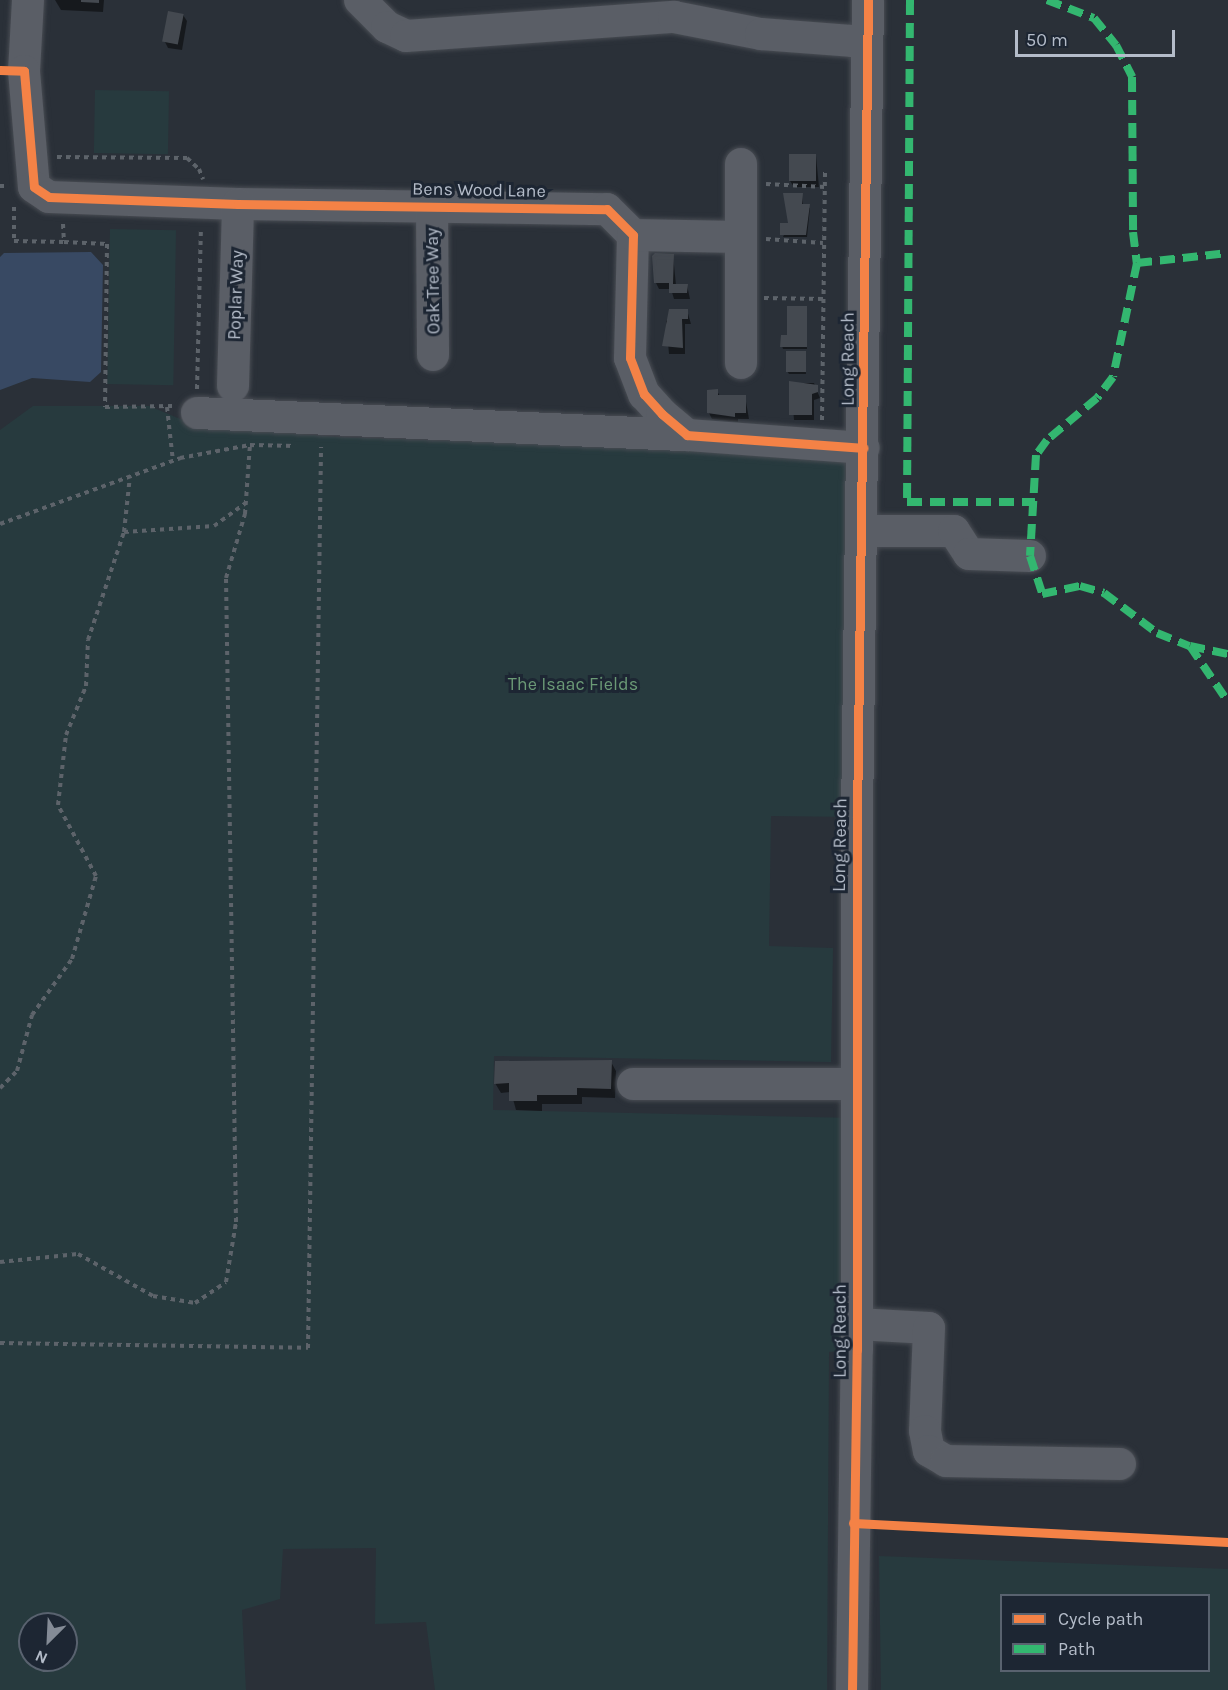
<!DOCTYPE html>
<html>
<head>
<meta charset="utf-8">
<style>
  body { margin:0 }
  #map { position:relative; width:1228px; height:1690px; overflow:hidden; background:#2a3038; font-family:Karla,sans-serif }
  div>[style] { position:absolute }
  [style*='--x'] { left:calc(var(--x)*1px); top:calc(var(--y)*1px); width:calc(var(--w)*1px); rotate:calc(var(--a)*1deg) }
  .green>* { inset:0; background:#273a3e; transform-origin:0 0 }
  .water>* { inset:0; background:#384963 }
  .shadow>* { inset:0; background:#0007 }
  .building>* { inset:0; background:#444950; transform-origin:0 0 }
  .path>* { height:4px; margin-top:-2px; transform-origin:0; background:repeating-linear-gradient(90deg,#5d636a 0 4.5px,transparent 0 9px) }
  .roads { filter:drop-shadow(0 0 2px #484c53) drop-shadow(0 0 2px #484c53) }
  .minor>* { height:32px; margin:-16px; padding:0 16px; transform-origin:16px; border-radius:16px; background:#5a5e66 }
  .quiet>* { height:8px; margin-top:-4px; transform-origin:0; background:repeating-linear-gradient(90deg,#33b770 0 15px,transparent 0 23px) }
  .cycleway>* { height:9px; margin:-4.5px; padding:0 4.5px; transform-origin:4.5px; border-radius:4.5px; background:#f48246 }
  span { translate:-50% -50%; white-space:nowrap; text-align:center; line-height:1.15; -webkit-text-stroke:6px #1d2633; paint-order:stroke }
  .street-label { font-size:18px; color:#b4bcc9 }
  .park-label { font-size:18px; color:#6b9a76 }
  .legend { position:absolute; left:1000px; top:1594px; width:210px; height:78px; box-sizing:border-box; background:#1d2633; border:2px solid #59626f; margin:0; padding:8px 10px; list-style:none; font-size:18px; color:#b4bcc9 }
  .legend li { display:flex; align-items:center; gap:12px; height:30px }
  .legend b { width:30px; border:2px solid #59626f }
  .north { position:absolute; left:18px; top:1612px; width:60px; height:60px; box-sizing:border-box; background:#1d2633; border:2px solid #59626f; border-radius:50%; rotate:204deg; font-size:16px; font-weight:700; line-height:24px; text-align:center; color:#b4bcc9 }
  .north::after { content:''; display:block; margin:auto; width:21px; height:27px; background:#848b96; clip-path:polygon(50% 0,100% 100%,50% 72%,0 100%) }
  .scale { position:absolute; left:1015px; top:30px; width:160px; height:27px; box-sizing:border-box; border:3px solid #b4bcc9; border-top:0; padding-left:8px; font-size:18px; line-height:21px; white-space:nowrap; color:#b4bcc9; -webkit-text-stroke:4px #1d2633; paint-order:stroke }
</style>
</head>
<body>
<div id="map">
  <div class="green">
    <i style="left:95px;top:90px;width:74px;height:63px;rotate:1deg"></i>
    <i style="left:110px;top:229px;width:66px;height:155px;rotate:1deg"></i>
    <i style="clip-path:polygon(evenodd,33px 406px,149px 406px,197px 426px,338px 437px,849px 454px,857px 817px,771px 816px,769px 946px,833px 948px,831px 1062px,494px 1056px,493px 1110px,856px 1118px,857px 1350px,829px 1352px,827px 1690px,435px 1690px,426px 1622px,375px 1624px,376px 1548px,283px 1549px,280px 1599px,242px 1610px,246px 1690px,0 1690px,0 430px,33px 406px,30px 1624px,66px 1624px,66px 1660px,30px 1660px,30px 1624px)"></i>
    <i style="clip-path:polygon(evenodd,879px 1556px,1228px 1569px,1228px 1690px,881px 1690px,879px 1556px,1002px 1596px,1208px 1596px,1208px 1670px,1002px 1670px,1002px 1596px)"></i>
  </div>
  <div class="water">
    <i style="clip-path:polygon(91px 252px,103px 265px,101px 372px,90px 382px,32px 378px,0 390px,0 257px,4px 253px)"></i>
  </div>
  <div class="shadow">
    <i style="clip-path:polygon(55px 0,104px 0,103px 12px,61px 10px)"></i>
    <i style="clip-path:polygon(183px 15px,187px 21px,182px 50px,168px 48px,165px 42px)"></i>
    <i style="clip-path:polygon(816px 156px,819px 187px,794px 187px,790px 181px)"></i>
    <i style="clip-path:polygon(802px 195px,803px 206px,810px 208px,807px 237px,783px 237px)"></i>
    <i style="clip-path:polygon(673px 255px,676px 285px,687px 285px,690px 299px,674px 299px,671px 289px,659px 289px,656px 283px)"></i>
    <i style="clip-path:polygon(806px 308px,807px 349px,783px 349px,782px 346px)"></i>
    <i style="clip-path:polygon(687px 310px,691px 324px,685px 324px,685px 354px,669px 354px,666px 321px)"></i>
    <i style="clip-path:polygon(805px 353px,806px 374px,789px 374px,787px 371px)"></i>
    <i style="clip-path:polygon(791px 383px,814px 383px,820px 398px,814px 400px,814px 420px,794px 420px)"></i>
    <i style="clip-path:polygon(717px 391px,720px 396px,745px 396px,749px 419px,738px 419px,738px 422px,712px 419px,709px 413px)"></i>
    <i style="clip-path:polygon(611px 1062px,616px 1071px,615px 1098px,582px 1097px,582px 1104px,542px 1104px,542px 1111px,516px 1110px,511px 1092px,501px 1093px,495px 1083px)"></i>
  </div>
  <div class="building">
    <i style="clip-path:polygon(81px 0,99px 0,99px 3px,81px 2px)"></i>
    <i style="left:168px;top:11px;width:16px;height:31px;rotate:11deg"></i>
    <i style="left:789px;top:154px;width:27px;height:27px"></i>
    <i style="clip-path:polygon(783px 193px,803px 193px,802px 204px,810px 204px,806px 235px,780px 235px,780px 223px,788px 223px)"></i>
    <i style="clip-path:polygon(655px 253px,674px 254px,673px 284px,688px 284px,687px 293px,669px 293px,669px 283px,654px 283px,652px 256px)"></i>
    <i style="clip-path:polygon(787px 306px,807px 306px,807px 347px,780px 347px,781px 335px,787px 335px)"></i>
    <i style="clip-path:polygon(669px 309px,688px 309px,688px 319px,682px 319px,683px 348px,662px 346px)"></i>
    <i style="left:786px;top:351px;width:20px;height:21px"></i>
    <i style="clip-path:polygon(789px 381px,818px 385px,818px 392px,812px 394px,812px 415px,789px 415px)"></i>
    <i style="clip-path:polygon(718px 389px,718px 395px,746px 395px,746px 413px,735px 413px,735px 417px,707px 413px,707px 390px)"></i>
    <i style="clip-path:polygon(612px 1060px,611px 1089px,577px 1088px,577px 1095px,537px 1095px,537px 1101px,509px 1101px,509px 1083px,494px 1084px,495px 1061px)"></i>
  </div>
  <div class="path">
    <i style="--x:57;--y:157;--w:130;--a:0.4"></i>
    <i style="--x:187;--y:158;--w:16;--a:43"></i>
    <i style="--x:199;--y:169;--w:11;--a:68"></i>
    <i style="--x:766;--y:184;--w:59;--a:2.9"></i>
    <i style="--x:0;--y:186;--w:9;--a:0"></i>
    <i style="--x:14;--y:207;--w:34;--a:90"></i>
    <i style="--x:14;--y:241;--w:50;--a:1.1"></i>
    <i style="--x:63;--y:224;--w:18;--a:87"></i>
    <i style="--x:64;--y:242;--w:43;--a:2.7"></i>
    <i style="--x:107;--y:244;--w:163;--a:90.7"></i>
    <i style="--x:105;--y:407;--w:67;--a:-0.9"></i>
    <i style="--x:766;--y:239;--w:57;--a:4"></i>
    <i style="--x:764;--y:298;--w:60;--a:1"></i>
    <i style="--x:197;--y:389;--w:161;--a:-88.6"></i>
    <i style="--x:167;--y:407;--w:54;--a:83.7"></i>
    <i style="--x:822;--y:420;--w:250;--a:-89.3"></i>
    <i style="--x:0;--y:524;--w:192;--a:-20.1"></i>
    <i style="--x:180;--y:458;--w:71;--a:-10.5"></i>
    <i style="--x:124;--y:532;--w:56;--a:-83.9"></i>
    <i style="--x:0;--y:1088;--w:24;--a:-45"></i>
    <i style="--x:17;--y:1071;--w:58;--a:-75"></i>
    <i style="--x:32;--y:1015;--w:69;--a:-54.5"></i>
    <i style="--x:72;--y:959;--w:86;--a:-73.9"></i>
    <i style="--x:96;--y:876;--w:81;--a:-118.2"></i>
    <i style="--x:58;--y:805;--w:70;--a:-83.5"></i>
    <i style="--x:66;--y:735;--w:53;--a:-67.8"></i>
    <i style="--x:86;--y:686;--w:46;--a:-87.5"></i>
    <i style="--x:88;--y:640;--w:114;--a:-71.6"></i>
    <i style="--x:124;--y:532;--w:90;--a:-3.8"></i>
    <i style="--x:214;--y:526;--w:39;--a:-36"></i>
    <i style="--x:0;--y:1262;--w:78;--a:-5.9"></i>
    <i style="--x:78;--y:1254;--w:86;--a:29.2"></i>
    <i style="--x:153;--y:1296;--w:43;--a:9.5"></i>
    <i style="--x:195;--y:1303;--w:37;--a:-34"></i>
    <i style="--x:226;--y:1282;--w:61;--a:-80.5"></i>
    <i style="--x:236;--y:1222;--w:644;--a:-90.89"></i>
    <i style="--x:226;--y:578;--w:67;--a:-73.5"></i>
    <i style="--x:245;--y:514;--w:69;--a:-85.9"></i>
    <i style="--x:250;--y:445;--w:45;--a:1.3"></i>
    <i style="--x:0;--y:1343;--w:308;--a:0.9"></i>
    <i style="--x:308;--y:1348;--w:901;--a:-89.17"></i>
  </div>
  <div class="roads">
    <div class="minor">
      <i style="--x:28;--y:0;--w:71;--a:93.2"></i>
      <i style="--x:24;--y:71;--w:116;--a:85.1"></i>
      <i style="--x:34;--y:187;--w:18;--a:34"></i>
      <i style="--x:49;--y:197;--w:189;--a:2.1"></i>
      <i style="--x:238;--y:204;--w:369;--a:0.8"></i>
      <i style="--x:607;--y:209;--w:37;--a:45"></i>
      <i style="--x:633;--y:235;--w:123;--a:91.4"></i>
      <i style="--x:630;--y:358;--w:39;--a:69"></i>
      <i style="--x:644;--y:394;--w:27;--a:48"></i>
      <i style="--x:662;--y:414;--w:33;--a:40"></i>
      <i style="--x:687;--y:435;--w:177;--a:4.2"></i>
      <i style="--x:360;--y:0;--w:38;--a:45"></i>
      <i style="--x:387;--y:27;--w:21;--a:25"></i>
      <i style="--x:406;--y:36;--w:269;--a:-4.1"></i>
      <i style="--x:674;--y:17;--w:89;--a:11.1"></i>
      <i style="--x:761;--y:34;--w:104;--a:4.4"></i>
      <i style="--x:432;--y:207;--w:148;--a:89.6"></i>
      <i style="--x:633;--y:235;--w:107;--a:1.1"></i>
      <i style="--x:741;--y:363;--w:199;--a:-90"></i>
      <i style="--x:233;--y:386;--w:182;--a:-88.4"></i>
      <i style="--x:197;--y:413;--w:490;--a:2.6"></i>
      <i style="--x:863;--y:531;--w:91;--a:0"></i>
      <i style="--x:954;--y:531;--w:27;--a:57"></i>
      <i style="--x:969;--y:554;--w:61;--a:1.9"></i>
      <i style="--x:633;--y:1084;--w:222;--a:0"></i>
      <i style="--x:857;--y:1324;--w:72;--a:3.2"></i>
      <i style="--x:929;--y:1328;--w:103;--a:92.2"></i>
      <i style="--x:925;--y:1431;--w:20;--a:79"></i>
      <i style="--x:929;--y:1451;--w:20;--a:30"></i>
      <i style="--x:946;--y:1461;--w:174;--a:1"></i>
      <i style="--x:852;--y:1690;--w:340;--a:-89.2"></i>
      <i style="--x:857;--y:1350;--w:533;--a:-90"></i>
      <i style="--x:857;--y:817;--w:817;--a:-89.23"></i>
    </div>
  </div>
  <div class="quiet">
    <i style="--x:910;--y:0;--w:502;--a:90.34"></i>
    <i style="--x:907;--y:502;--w:128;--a:0"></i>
    <i style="--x:1047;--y:0;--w:50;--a:21"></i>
    <i style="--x:1094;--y:18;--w:35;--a:51"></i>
    <i style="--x:1116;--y:45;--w:36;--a:63"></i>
    <i style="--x:1132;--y:77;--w:155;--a:89.6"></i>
    <i style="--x:1133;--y:232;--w:31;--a:83"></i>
    <i style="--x:1137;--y:263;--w:116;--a:101.9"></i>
    <i style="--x:1113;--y:377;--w:26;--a:127"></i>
    <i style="--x:1097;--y:398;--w:65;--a:140"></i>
    <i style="--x:1047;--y:440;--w:19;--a:126"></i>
    <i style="--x:1036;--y:455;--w:101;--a:93.4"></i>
    <i style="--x:1030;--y:556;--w:40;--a:72"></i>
    <i style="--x:1042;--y:594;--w:39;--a:-12"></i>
    <i style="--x:1080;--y:586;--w:25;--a:16"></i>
    <i style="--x:1104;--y:593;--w:66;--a:37"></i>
    <i style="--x:1157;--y:633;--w:35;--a:22"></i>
    <i style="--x:1190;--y:646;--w:68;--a:55.8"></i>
    <i style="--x:1137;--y:263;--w:92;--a:-6.3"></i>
    <i style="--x:1190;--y:646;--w:39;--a:12"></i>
  </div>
  <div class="cycleway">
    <i style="--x:0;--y:70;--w:24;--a:2"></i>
    <i style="--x:24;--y:71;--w:116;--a:85.1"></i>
    <i style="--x:34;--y:187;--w:18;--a:34"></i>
    <i style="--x:49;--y:197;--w:189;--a:2.1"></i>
    <i style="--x:238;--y:204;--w:369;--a:0.8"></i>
    <i style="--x:607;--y:209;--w:37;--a:45"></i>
    <i style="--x:633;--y:235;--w:123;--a:91.4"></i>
    <i style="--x:630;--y:358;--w:39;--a:69"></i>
    <i style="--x:644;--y:394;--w:27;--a:48"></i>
    <i style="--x:662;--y:414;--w:33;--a:40"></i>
    <i style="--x:687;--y:435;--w:177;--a:4.2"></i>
    <i style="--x:853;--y:1523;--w:375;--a:2.9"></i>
    <i style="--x:852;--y:1690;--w:340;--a:-89.2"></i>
    <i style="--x:857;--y:1350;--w:533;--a:-90"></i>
    <i style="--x:857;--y:817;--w:817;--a:-89.23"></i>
  </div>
  <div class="street-label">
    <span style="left:479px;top:190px;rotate:1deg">Bens Wood Lane</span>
    <span style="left:433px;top:281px;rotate:-91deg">Oak Tree Way</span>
    <span style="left:236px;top:295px;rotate:-88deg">Poplar Way</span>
    <span style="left:848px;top:359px;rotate:-90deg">Long Reach</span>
    <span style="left:840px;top:845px;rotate:-89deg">Long Reach</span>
    <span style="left:840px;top:1331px;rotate:-90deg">Long Reach</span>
  </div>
  <div class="park-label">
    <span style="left:573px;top:684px">The Isaac Fields</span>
  </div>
  <ul class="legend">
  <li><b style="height:8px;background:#f48246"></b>Cycle path</li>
  <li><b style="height:8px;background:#33b770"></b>Path</li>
  </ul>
  <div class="north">N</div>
  <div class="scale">50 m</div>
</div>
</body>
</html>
